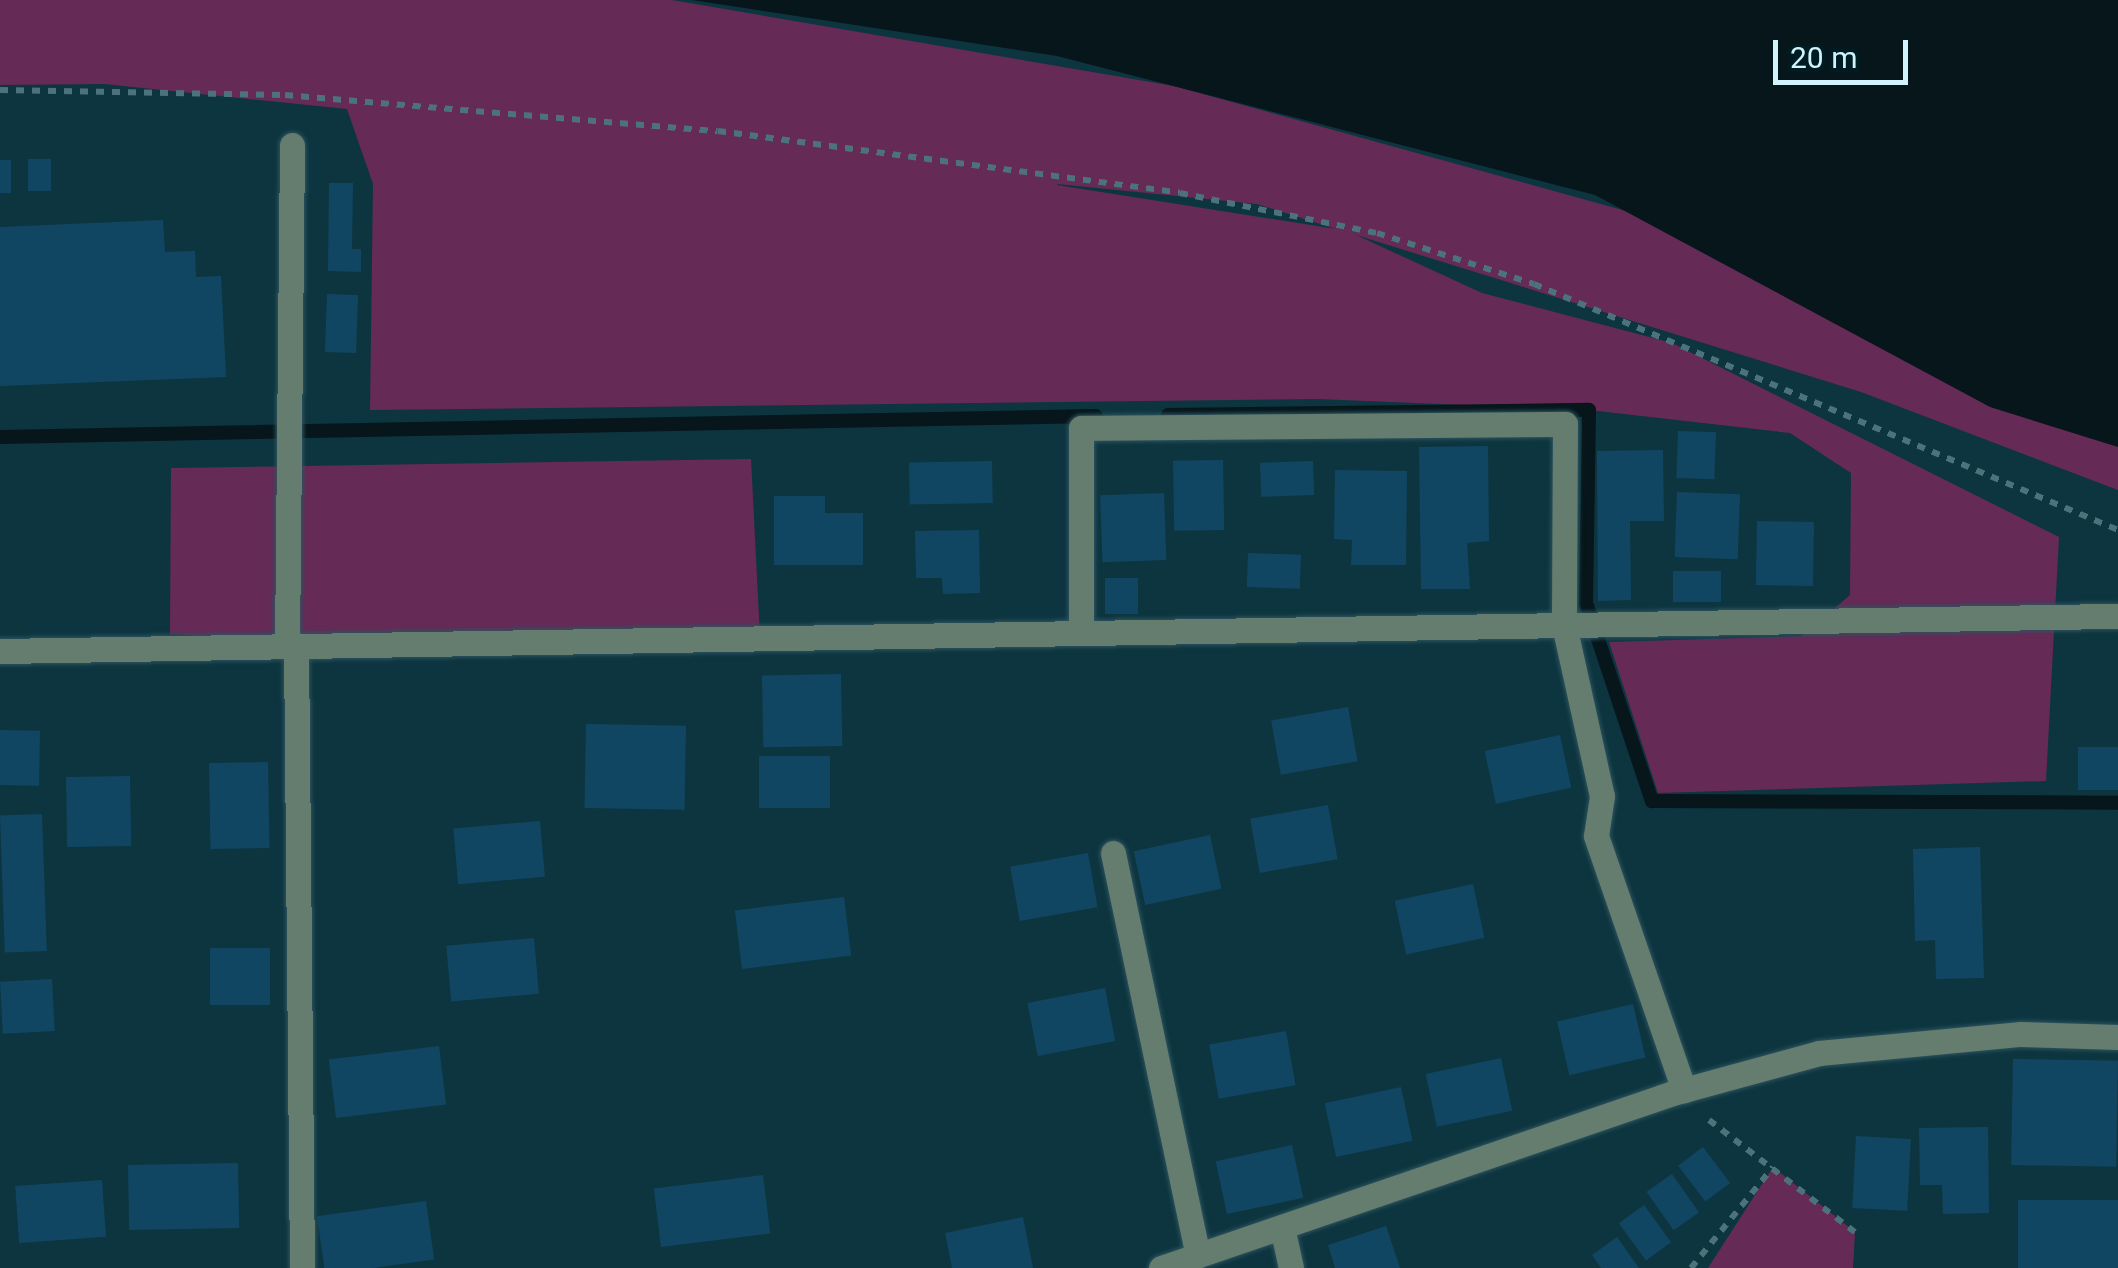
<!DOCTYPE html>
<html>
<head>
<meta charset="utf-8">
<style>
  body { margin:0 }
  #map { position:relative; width:2118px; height:1268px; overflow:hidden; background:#0d353f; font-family:Roboto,sans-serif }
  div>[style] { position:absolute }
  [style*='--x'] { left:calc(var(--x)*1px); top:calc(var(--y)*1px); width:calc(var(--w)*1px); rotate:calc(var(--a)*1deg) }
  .green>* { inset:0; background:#662a57 }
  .water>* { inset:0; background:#06161b }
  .stream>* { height:14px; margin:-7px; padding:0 7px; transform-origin:7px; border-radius:7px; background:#06161b }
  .building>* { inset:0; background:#114663; transform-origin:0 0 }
  .path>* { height:6px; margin-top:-3px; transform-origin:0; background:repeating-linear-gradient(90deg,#4c727c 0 8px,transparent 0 16px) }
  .roads { filter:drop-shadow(0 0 2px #2c535e) drop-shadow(0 0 2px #2c535e) }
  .minor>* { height:25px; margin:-12.5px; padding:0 12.5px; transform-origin:12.5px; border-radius:12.5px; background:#657d6e }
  span { translate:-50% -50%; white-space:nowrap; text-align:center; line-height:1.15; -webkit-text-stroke:9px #001c23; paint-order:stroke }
  .scale { position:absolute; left:1773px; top:40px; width:135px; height:45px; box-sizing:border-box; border:5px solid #d0f3fe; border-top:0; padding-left:12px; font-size:30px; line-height:35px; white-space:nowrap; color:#d0f3fe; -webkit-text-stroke:8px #001c23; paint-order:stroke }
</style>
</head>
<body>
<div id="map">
  <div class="green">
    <i style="clip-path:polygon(evenodd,0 0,672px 0,1174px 86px,1626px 211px,2118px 429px,2118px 490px,1861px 392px,1356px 235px,1482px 293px,1672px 343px,2059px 537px,2046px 781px,1658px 793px,1609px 642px,1802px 636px,1850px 595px,1851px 473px,1790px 433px,1589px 410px,1318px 399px,370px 410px,373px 184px,347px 109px,104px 84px,0 85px,0 0,1057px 184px,1257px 204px,1336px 229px,1057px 185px,1057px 184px)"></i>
    <i style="clip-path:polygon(751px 459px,760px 638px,328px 645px,170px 634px,171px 468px)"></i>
    <i style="clip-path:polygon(1773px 1167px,1855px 1232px,1853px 1268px,1708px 1268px)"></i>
  </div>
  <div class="water">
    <i style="clip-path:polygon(692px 0,2118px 0,2118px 447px,1990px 407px,1595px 195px,1057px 56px)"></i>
  </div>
  <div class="stream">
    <i style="--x:1168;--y:415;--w:421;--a:-0.7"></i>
    <i style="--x:1589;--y:410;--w:193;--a:90.9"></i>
    <i style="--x:1586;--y:603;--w:209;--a:71.6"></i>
    <i style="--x:1652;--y:801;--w:466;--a:0.2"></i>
    <i style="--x:0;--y:437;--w:1096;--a:-1.1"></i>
  </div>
  <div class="building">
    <i style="left:28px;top:159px;width:23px;height:32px"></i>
    <i style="left:0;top:160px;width:11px;height:33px"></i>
    <i style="clip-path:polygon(329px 183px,353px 183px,352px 249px,361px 249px,361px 272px,328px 271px)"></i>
    <i style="clip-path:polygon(163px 220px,165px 252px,195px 251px,196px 277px,221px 276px,226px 377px,0 386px,0 227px)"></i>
    <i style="left:327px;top:294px;width:31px;height:58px;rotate:2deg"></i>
    <i style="left:1678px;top:431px;width:38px;height:47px;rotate:2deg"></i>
    <i style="clip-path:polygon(1488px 446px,1489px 541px,1467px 543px,1470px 589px,1421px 589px,1419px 447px)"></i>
    <i style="clip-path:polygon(1663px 450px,1664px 521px,1630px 521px,1631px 600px,1598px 601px,1597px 451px)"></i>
    <i style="left:1223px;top:460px;width:70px;height:50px;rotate:89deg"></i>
    <i style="left:992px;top:461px;width:42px;height:83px;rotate:89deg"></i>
    <i style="left:1313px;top:461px;width:34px;height:53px;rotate:88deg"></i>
    <i style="clip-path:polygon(1335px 470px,1407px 471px,1406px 565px,1351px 565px,1352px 540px,1334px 539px)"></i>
    <i style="left:1677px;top:492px;width:63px;height:65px;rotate:2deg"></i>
    <i style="left:1164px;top:493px;width:67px;height:64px;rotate:88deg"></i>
    <i style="clip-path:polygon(774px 496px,825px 496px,825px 513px,863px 513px,863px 565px,774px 565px)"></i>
    <i style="left:1757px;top:521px;width:57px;height:64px;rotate:1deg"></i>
    <i style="clip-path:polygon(979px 530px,980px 593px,943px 594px,942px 578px,916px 578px,915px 531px)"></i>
    <i style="left:1248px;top:553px;width:53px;height:34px;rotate:2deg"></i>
    <i style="left:1673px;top:571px;width:48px;height:31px"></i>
    <i style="left:1105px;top:578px;width:33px;height:36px"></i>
    <i style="left:841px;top:674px;width:72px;height:79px;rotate:89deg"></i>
    <i style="left:1348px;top:707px;width:55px;height:78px;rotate:80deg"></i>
    <i style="left:586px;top:724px;width:100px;height:84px;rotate:1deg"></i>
    <i style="left:0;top:730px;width:40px;height:55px;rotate:1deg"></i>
    <i style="left:1560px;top:735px;width:54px;height:77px;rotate:78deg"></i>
    <i style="left:2078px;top:747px;width:40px;height:43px"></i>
    <i style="left:830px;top:756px;width:52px;height:71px;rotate:90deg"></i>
    <i style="left:268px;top:762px;width:86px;height:59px;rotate:89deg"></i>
    <i style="left:130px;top:776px;width:70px;height:64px;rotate:89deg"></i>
    <i style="left:1328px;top:805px;width:55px;height:79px;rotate:80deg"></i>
    <i style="left:42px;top:814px;width:137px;height:42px;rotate:88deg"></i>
    <i style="left:540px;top:821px;width:56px;height:87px;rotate:85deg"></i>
    <i style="left:1210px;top:835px;width:55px;height:78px;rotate:78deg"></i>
    <i style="clip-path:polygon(1980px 847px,1984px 978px,1936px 979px,1935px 940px,1915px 941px,1913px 849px)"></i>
    <i style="left:1088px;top:853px;width:55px;height:79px;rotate:80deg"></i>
    <i style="left:1473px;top:884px;width:55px;height:80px;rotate:78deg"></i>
    <i style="left:844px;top:897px;width:59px;height:110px;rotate:83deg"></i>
    <i style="left:534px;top:938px;width:56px;height:88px;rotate:85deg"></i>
    <i style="left:210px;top:948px;width:60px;height:57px"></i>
    <i style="left:52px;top:979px;width:52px;height:52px;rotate:87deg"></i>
    <i style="left:1105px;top:988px;width:54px;height:79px;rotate:79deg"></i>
    <i style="left:1633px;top:1004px;width:55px;height:78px;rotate:77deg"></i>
    <i style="left:1286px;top:1031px;width:55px;height:78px;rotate:80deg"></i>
    <i style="left:439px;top:1046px;width:59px;height:111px;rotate:83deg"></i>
    <i style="left:1501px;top:1058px;width:54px;height:77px;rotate:78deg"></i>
    <i style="left:2013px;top:1059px;width:105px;height:106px;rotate:1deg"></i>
    <i style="left:1401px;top:1087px;width:55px;height:78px;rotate:78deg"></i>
    <i style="clip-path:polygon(1988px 1127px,1989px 1213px,1943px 1214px,1942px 1185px,1920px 1185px,1919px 1128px)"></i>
    <i style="left:1856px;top:1136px;width:55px;height:72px;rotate:3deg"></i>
    <i style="left:1292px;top:1145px;width:54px;height:78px;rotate:78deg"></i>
    <i style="left:1703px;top:1147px;width:45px;height:31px;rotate:53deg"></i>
    <i style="left:238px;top:1163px;width:65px;height:110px;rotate:89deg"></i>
    <i style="left:1672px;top:1174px;width:47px;height:31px;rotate:55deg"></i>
    <i style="left:763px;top:1175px;width:59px;height:110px;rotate:83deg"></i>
    <i style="left:102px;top:1180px;width:57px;height:87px;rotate:86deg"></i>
    <i style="left:2018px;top:1200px;width:100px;height:68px"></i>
    <i style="left:426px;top:1201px;width:59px;height:110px;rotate:82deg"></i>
    <i style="left:1644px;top:1205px;width:46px;height:31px;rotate:54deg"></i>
    <i style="clip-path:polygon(1023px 1217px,1033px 1268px,952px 1268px,945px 1233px)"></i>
    <i style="clip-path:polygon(1386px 1226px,1400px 1268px,1335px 1268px,1328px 1245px)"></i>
    <i style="clip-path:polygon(1617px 1237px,1639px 1268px,1601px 1268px,1592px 1255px)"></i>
  </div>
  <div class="path">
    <i style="--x:0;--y:90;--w:285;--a:1"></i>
    <i style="--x:285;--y:95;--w:434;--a:4.8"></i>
    <i style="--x:718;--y:131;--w:466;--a:7.6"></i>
    <i style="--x:1180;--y:193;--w:201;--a:11.5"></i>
    <i style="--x:1377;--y:233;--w:165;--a:18"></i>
    <i style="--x:1534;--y:284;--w:634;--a:22.84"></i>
    <i style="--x:1709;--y:1120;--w:184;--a:37.5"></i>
    <i style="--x:1691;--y:1268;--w:130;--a:-50.9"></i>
  </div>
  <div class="roads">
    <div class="minor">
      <i style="--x:1081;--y:633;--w:205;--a:-90"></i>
      <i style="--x:1081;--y:428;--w:484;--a:-0.5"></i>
      <i style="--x:1565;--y:424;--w:201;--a:90.3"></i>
      <i style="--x:1564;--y:625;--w:175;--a:77.5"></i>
      <i style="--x:1602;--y:796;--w:40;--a:98.5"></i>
      <i style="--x:1596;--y:836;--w:269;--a:70.9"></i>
      <i style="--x:296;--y:645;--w:623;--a:89.45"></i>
      <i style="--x:287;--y:646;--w:501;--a:-89.43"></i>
      <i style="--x:0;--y:651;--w:2118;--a:-0.95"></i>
      <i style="--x:1113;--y:853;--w:411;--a:78.1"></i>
      <i style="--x:1282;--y:1227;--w:42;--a:77.6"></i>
      <i style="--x:1161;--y:1268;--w:541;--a:-18.87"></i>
      <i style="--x:1673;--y:1093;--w:151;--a:-15.3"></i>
      <i style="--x:1819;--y:1053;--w:203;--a:-5.4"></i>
      <i style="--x:2021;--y:1034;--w:97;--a:1.8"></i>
    </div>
  </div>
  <div class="scale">20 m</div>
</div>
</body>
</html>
